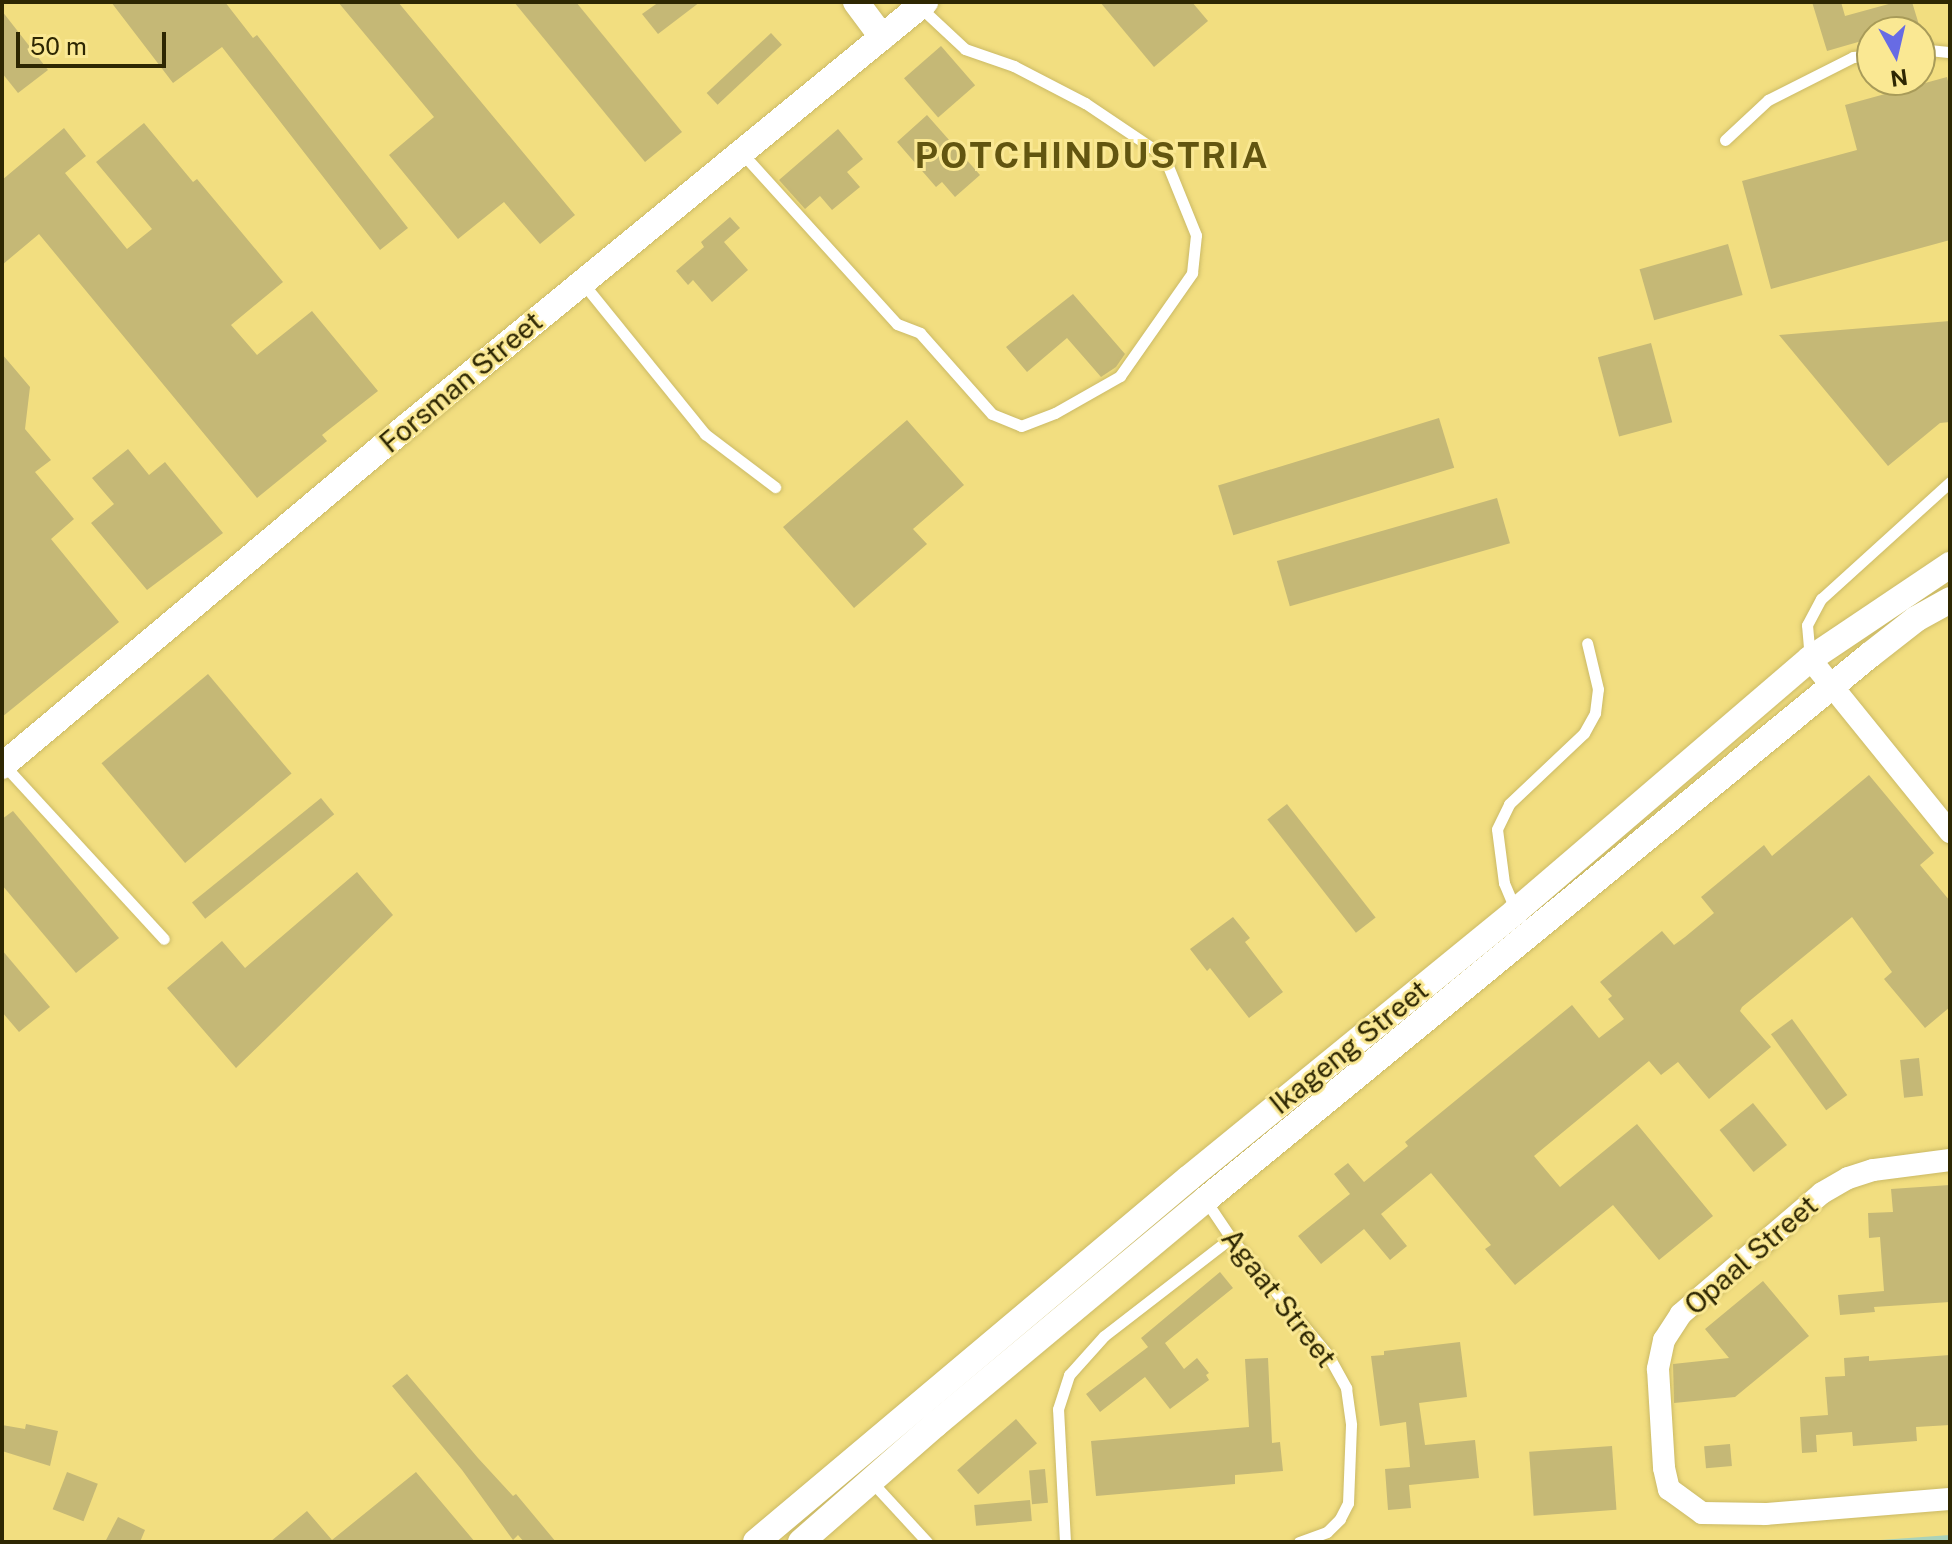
<!DOCTYPE html>
<html>
<head>
<meta charset="utf-8">
<style>
  body { margin:0 }
  #map { position:relative; width:1952px; height:1544px; overflow:hidden; background:#fae893; font-family:"Public Sans",sans-serif }
  div>[style] { position:absolute }
  [style*='--x'] { left:calc(var(--x)*1px); top:calc(var(--y)*1px); width:calc(var(--w)*1px); rotate:calc(var(--a)*1deg) }
  .built>* { inset:0; background:#f2de80 }
  .green>* { inset:0; background:#aad2b9 }
  .building>* { inset:0; background:#c5b876; transform-origin:0 0 }
  .roads { filter:drop-shadow(0 0 2px #cbba66) drop-shadow(0 0 2px #cbba66) }
  .service>* { height:11px; margin:-5.5px; padding:0 5.5px; transform-origin:5.5px; border-radius:5.5px; background:#fff }
  .minor>* { height:22px; margin:-11px; padding:0 11px; transform-origin:11px; border-radius:11px; background:#fff }
  .tertiary>* { height:26px; margin:-13px; padding:0 13px; transform-origin:13px; border-radius:13px; background:#fff }
  span { translate:-50% -50%; white-space:nowrap; text-align:center; line-height:1.15; -webkit-text-stroke:6px #fae893; paint-order:stroke }
  .street-label { font-size:28px; color:#2e2703 }
  .district-label { font-size:36px; color:#625510; font-weight:700; letter-spacing:2px }
  .frame { position:absolute; inset:0; border:4px solid #2e2703; pointer-events:none }
  .north { position:absolute; left:1856px; top:16px; width:80px; height:80px; box-sizing:border-box; background:#fae893; border:2px solid #a89b59; border-radius:50%; rotate:172deg; font-size:22px; font-weight:700; line-height:32px; text-align:center; color:#2e2703 }
  .north::after { content:''; display:block; margin:auto; width:28px; height:36px; background:#676be4; clip-path:polygon(50% 0,100% 100%,50% 72%,0 100%) }
  .scale { position:absolute; left:16px; top:32px; width:150px; height:36px; box-sizing:border-box; border:4px solid #2e2703; border-top:0; padding-left:10px; font-size:24px; line-height:28px; white-space:nowrap; color:#2e2703; -webkit-text-stroke:6px #fae893; paint-order:stroke }
</style>
</head>
<body>
<div id="map">
  <div class="built">
    <i style="clip-path:polygon(evenodd,2px 2px,1950px 2px,1950px 1542px,2px 1542px,2px 2px,1872px 32px,1920px 32px,1920px 80px,1872px 80px,1872px 32px)"></i>
  </div>
  <div class="green">
    <i style="clip-path:polygon(1950px 1535px,1950px 1542px,1853px 1542px)"></i>
  </div>
  <div class="building">
    <i style="clip-path:polygon(111px 2px,225px 2px,253px 38px,257px 35px,408px 228px,380px 250px,222px 47px,173px 83px)"></i>
    <i style="clip-path:polygon(338px 2px,398px 2px,575px 215px,540px 244px,504px 202px,458px 239px,389px 155px,434px 117px)"></i>
    <i style="clip-path:polygon(514px 2px,576px 2px,682px 132px,645px 162px)"></i>
    <i style="clip-path:polygon(659px 2px,700px 2px,658px 34px,642px 14px)"></i>
    <i style="clip-path:polygon(1100px 2px,1192px 2px,1208px 21px,1154px 67px)"></i>
    <i style="clip-path:polygon(1812px 2px,1841px 2px,1845px 16px,1896px 2px,1912px 2px,1920px 28px,1905px 32px,1872px 32px,1872px 38px,1827px 51px)"></i>
    <i style="clip-path:polygon(2px 11px,48px 70px,18px 93px,2px 73px)"></i>
    <i style="left:771px;top:33px;width:16px;height:88px;rotate:47deg"></i>
    <i style="left:941px;top:46px;width:52px;height:49px;rotate:49deg"></i>
    <i style="clip-path:polygon(1947px 77px,1950px 89px,1950px 240px,1771px 289px,1742px 181px,1857px 150px,1845px 105px)"></i>
    <i style="clip-path:polygon(927px 115px,980px 175px,955px 197px,942px 182px,936px 187px,897px 142px)"></i>
    <i style="clip-path:polygon(144px 123px,193px 182px,197px 179px,283px 282px,231px 325px,257px 355px,312px 311px,378px 391px,322px 435px,327px 441px,257px 498px,39px 234px,2px 265px,2px 180px,64px 128px,86px 156px,65px 173px,127px 249px,152px 229px,96px 162px)"></i>
    <i style="clip-path:polygon(838px 129px,863px 159px,847px 172px,860px 187px,832px 210px,820px 196px,805px 209px,779px 180px)"></i>
    <i style="clip-path:polygon(730px 217px,740px 228px,724px 242px,748px 270px,712px 302px,693px 280px,688px 285px,676px 271px,704px 247px,701px 242px)"></i>
    <i style="left:1728px;top:244px;width:53px;height:92px;rotate:74deg"></i>
    <i style="clip-path:polygon(1073px 294px,1125px 354px,1116px 367px,1101px 377px,1067px 338px,1027px 372px,1006px 347px)"></i>
    <i style="clip-path:polygon(1950px 321px,1950px 422px,1940px 423px,1888px 466px,1779px 335px)"></i>
    <i style="left:1651px;top:343px;width:82px;height:55px;rotate:75deg"></i>
    <i style="clip-path:polygon(2px 354px,30px 387px,25px 429px,51px 460px,35px 472px,74px 519px,51px 539px,119px 622px,2px 717px)"></i>
    <i style="left:1439px;top:418px;width:52px;height:231px;rotate:73deg"></i>
    <i style="clip-path:polygon(907px 420px,964px 485px,913px 529px,927px 544px,854px 608px,783px 527px)"></i>
    <i style="clip-path:polygon(128px 449px,149px 475px,165px 462px,223px 533px,147px 590px,91px 523px,114px 504px,92px 478px)"></i>
    <i style="left:1497px;top:498px;width:47px;height:229px;rotate:74deg"></i>
    <i style="left:208px;top:674px;width:130px;height:139px;rotate:50deg"></i>
    <i style="clip-path:polygon(1869px 775px,1934px 853px,1920px 865px,1950px 901px,1950px 1007px,1925px 1028px,1884px 979px,1892px 972px,1852px 917px,1742px 1007px,1740px 1011px,1771px 1047px,1709px 1099px,1678px 1062px,1661px 1075px,1649px 1061px,1534px 1156px,1560px 1187px,1637px 1124px,1713px 1216px,1659px 1260px,1613px 1205px,1515px 1285px,1485px 1249px,1491px 1245px,1431px 1173px,1381px 1214px,1407px 1246px,1390px 1260px,1364px 1229px,1321px 1264px,1298px 1236px,1350px 1194px,1334px 1174px,1348px 1163px,1364px 1182px,1408px 1146px,1405px 1142px,1572px 1005px,1599px 1038px,1624px 1019px,1608px 999px,1612px 996px,1600px 982px,1662px 931px,1674px 945px,1685px 937px,1714px 913px,1701px 897px,1764px 845px,1772px 856px)"></i>
    <i style="left:321px;top:798px;width:21px;height:166px;rotate:51deg"></i>
    <i style="left:1287px;top:804px;width:144px;height:25px;rotate:52deg"></i>
    <i style="clip-path:polygon(13px 811px,119px 938px,76px 973px,2px 885px,2px 819px)"></i>
    <i style="clip-path:polygon(357px 872px,393px 915px,236px 1068px,167px 988px,222px 941px,245px 968px)"></i>
    <i style="clip-path:polygon(1233px 917px,1250px 938px,1245px 942px,1283px 992px,1249px 1018px,1210px 968px,1207px 971px,1190px 949px)"></i>
    <i style="clip-path:polygon(2px 950px,50px 1007px,19px 1032px,2px 1012px)"></i>
    <i style="left:1792px;top:1019px;width:94px;height:26px;rotate:54deg"></i>
    <i style="left:1919px;top:1058px;width:38px;height:19px;rotate:84deg"></i>
    <i style="left:1753px;top:1103px;width:54px;height:43px;rotate:51deg"></i>
    <i style="clip-path:polygon(1950px 1185px,1950px 1302px,1874px 1307px,1875px 1312px,1840px 1315px,1838px 1295px,1884px 1291px,1880px 1237px,1869px 1238px,1868px 1213px,1893px 1212px,1891px 1189px)"></i>
    <i style="clip-path:polygon(1220px 1272px,1233px 1288px,1165px 1343px,1184px 1369px,1197px 1358px,1209px 1373px,1206px 1375px,1209px 1380px,1170px 1409px,1145px 1377px,1100px 1412px,1086px 1394px,1148px 1347px,1141px 1338px)"></i>
    <i style="clip-path:polygon(1763px 1281px,1809px 1336px,1735px 1397px,1674px 1403px,1673px 1364px,1729px 1358px,1705px 1329px)"></i>
    <i style="clip-path:polygon(1460px 1342px,1467px 1397px,1419px 1403px,1425px 1445px,1475px 1440px,1479px 1478px,1409px 1485px,1411px 1508px,1388px 1510px,1385px 1469px,1410px 1467px,1406px 1422px,1380px 1426px,1371px 1356px,1384px 1355px,1384px 1351px)"></i>
    <i style="clip-path:polygon(1950px 1355px,1950px 1425px,1916px 1427px,1917px 1441px,1853px 1446px,1852px 1432px,1816px 1435px,1817px 1452px,1802px 1453px,1800px 1417px,1828px 1415px,1825px 1377px,1845px 1376px,1844px 1358px,1869px 1356px,1869px 1361px)"></i>
    <i style="clip-path:polygon(1268px 1358px,1272px 1443px,1280px 1442px,1283px 1471px,1235px 1475px,1235px 1484px,1096px 1496px,1091px 1441px,1249px 1427px,1245px 1359px)"></i>
    <i style="clip-path:polygon(407px 1374px,478px 1458px,513px 1496px,516px 1494px,556px 1542px,524px 1542px,518px 1535px,513px 1540px,462px 1470px,392px 1386px)"></i>
    <i style="left:1016px;top:1419px;width:32px;height:78px;rotate:49deg"></i>
    <i style="clip-path:polygon(26px 1424px,58px 1431px,50px 1466px,2px 1451px,2px 1425px,25px 1429px)"></i>
    <i style="left:1730px;top:1444px;width:22px;height:26px;rotate:85deg"></i>
    <i style="left:1612px;top:1446px;width:64px;height:83px;rotate:86deg"></i>
    <i style="left:1045px;top:1469px;width:34px;height:16px;rotate:85deg"></i>
    <i style="left:67px;top:1472px;width:33px;height:40px;rotate:21deg"></i>
    <i style="clip-path:polygon(416px 1472px,475px 1542px,270px 1542px,307px 1511px,332px 1540px)"></i>
    <i style="left:1030px;top:1500px;width:21px;height:56px;rotate:85deg"></i>
    <i style="clip-path:polygon(118px 1517px,145px 1530px,140px 1542px,105px 1542px)"></i>
  </div>
  <div class="roads">
    <div class="service">
      <i style="--x:1920;--y:49;--w:30;--a:6"></i>
      <i style="--x:1725;--y:140;--w:59;--a:-42.9"></i>
      <i style="--x:1768;--y:100;--w:95;--a:-26.8"></i>
      <i style="--x:1853;--y:57;--w:19;--a:-6"></i>
      <i style="--x:741;--y:152;--w:232;--a:47.8"></i>
      <i style="--x:897;--y:324;--w:25;--a:21"></i>
      <i style="--x:920;--y:333;--w:108;--a:48.4"></i>
      <i style="--x:992;--y:414;--w:31;--a:22"></i>
      <i style="--x:1021;--y:426;--w:36;--a:-21"></i>
      <i style="--x:1055;--y:413;--w:75;--a:-29.6"></i>
      <i style="--x:1120;--y:376;--w:126;--a:-55"></i>
      <i style="--x:1192;--y:273;--w:38;--a:-84"></i>
      <i style="--x:1196;--y:235;--w:85;--a:-112.1"></i>
      <i style="--x:1164;--y:156;--w:95;--a:-146.1"></i>
      <i style="--x:1085;--y:103;--w:80;--a:-152.5"></i>
      <i style="--x:1014;--y:66;--w:52;--a:-160.9"></i>
      <i style="--x:965;--y:49;--w:62;--a:-137"></i>
      <i style="--x:582;--y:282;--w:196;--a:51"></i>
      <i style="--x:705;--y:434;--w:88;--a:37.1"></i>
      <i style="--x:1810;--y:659;--w:34;--a:-95"></i>
      <i style="--x:1807;--y:625;--w:30;--a:-62"></i>
      <i style="--x:1821;--y:599;--w:174;--a:-42.2"></i>
      <i style="--x:4;--y:765;--w:236;--a:47.4"></i>
      <i style="--x:1515;--y:909;--w:28;--a:-113"></i>
      <i style="--x:1504;--y:883;--w:54;--a:-97.4"></i>
      <i style="--x:1497;--y:829;--w:28;--a:-64"></i>
      <i style="--x:1509;--y:804;--w:103;--a:-43.4"></i>
      <i style="--x:1584;--y:733;--w:23;--a:-61"></i>
      <i style="--x:1595;--y:713;--w:24;--a:-83"></i>
      <i style="--x:1598;--y:689;--w:47;--a:-103.4"></i>
      <i style="--x:1206;--y:1201;--w:45;--a:56"></i>
      <i style="--x:1231;--y:1238;--w:152;--a:50.3"></i>
      <i style="--x:1328;--y:1355;--w:38;--a:61"></i>
      <i style="--x:1346;--y:1388;--w:37;--a:82"></i>
      <i style="--x:1351;--y:1425;--w:78;--a:92.2"></i>
      <i style="--x:1348;--y:1503;--w:18;--a:117"></i>
      <i style="--x:1340;--y:1519;--w:18;--a:135"></i>
      <i style="--x:1327;--y:1532;--w:30;--a:160"></i>
      <i style="--x:871;--y:1481;--w:83;--a:47.4"></i>
      <i style="--x:1065;--y:1542;--w:133;--a:-93"></i>
      <i style="--x:1058;--y:1409;--w:36;--a:-72"></i>
      <i style="--x:1069;--y:1375;--w:52;--a:-48.1"></i>
      <i style="--x:1104;--y:1336;--w:160;--a:-37.7"></i>
    </div>
    <div class="minor">
      <i style="--x:1810;--y:659;--w:223;--a:51"></i>
      <i style="--x:1950;--y:1160;--w:78;--a:172.6"></i>
      <i style="--x:1873;--y:1170;--w:26;--a:162"></i>
      <i style="--x:1848;--y:1178;--w:30;--a:150"></i>
      <i style="--x:1822;--y:1193;--w:186;--a:139.4"></i>
      <i style="--x:1681;--y:1314;--w:31;--a:123"></i>
      <i style="--x:1664;--y:1340;--w:30;--a:102"></i>
      <i style="--x:1658;--y:1369;--w:99;--a:86.5"></i>
      <i style="--x:1664;--y:1468;--w:22;--a:77"></i>
      <i style="--x:1669;--y:1489;--w:41;--a:36"></i>
      <i style="--x:1702;--y:1513;--w:64;--a:0.9"></i>
      <i style="--x:1766;--y:1514;--w:185;--a:-4.7"></i>
    </div>
    <div class="tertiary">
      <i style="--x:856;--y:2;--w:44;--a:53.4"></i>
      <i style="--x:2;--y:766;--w:527;--a:-40"></i>
      <i style="--x:406;--y:427;--w:671;--a:-39.31"></i>
      <i style="--x:756;--y:1542;--w:566;--a:-40.05"></i>
      <i style="--x:1189;--y:1178;--w:422;--a:-39.2"></i>
      <i style="--x:1516;--y:911;--w:387;--a:-40.6"></i>
      <i style="--x:1810;--y:659;--w:169;--a:-33.9"></i>
      <i style="--x:801;--y:1542;--w:179;--a:-41.2"></i>
      <i style="--x:936;--y:1424;--w:350;--a:-39.8"></i>
      <i style="--x:1205;--y:1200;--w:860;--a:-39.34"></i>
      <i style="--x:1870;--y:655;--w:58;--a:-38"></i>
      <i style="--x:1916;--y:619;--w:39;--a:-29"></i>
    </div>
  </div>
  <div class="street-label">
    <span style="left:461px;top:382px;rotate:-40deg">Forsman Street</span>
    <span style="left:1349px;top:1047px;rotate:-39deg">Ikageng Street</span>
    <span style="left:1751px;top:1255px;rotate:-41deg">Opaal Street</span>
    <span style="left:1279px;top:1298px;rotate:52deg">Agaat Street</span>
  </div>
  <div class="district-label">
    <span style="left:1092px;top:156px">POTCHINDUSTRIA</span>
  </div>
  <div class="frame"></div>
  <div class="north">N</div>
  <div class="scale">50 m</div>
</div>
</body>
</html>
